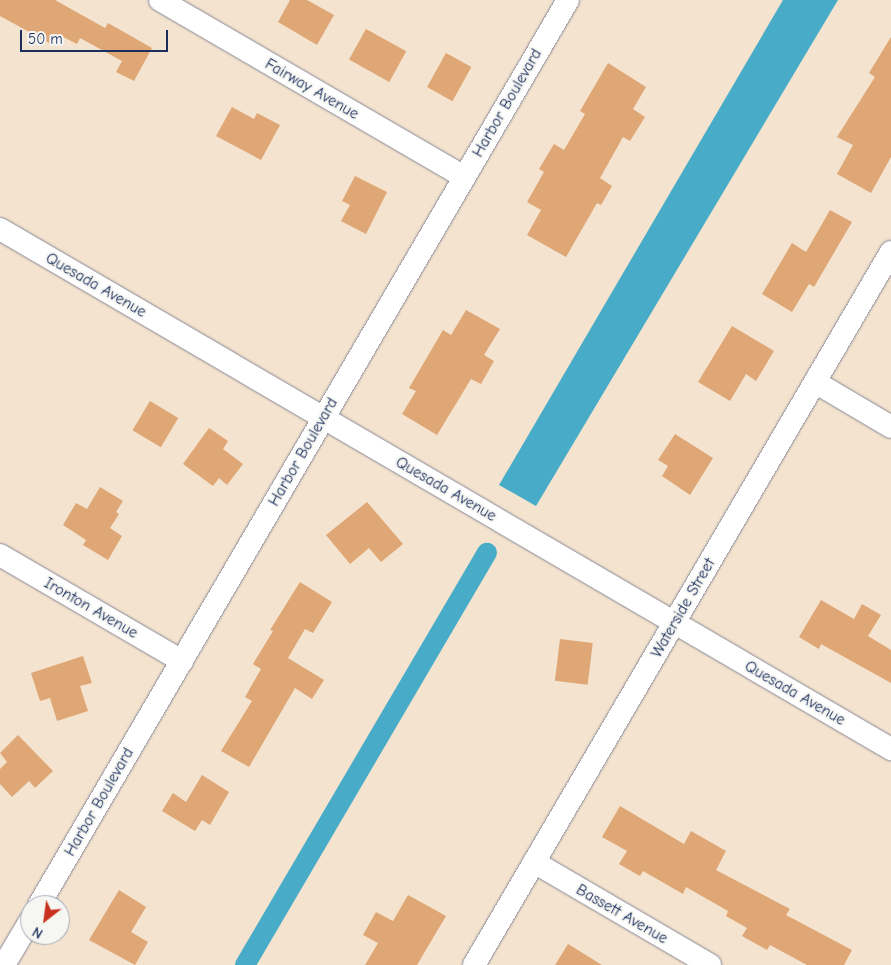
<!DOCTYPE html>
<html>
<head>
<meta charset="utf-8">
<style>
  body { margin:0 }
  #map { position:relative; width:891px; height:965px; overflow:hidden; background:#f4e3cf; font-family:"Comic Neue",sans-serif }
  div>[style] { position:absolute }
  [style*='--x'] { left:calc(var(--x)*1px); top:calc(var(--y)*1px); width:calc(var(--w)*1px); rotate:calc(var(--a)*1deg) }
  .water>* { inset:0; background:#48acc8 }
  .canal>* { height:20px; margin:-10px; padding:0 10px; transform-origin:10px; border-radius:10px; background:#48acc8 }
  .building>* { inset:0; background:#dfa775; transform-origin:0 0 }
  .roads { filter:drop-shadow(0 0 1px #888996) drop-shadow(0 0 1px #888996) }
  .minor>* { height:22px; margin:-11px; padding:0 11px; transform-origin:11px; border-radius:11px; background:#fff }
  span { translate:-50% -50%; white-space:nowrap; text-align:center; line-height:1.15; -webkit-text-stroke:4px #f6f6f2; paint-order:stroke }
  .street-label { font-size:16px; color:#1b2f5e }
  .north { position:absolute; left:20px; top:895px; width:50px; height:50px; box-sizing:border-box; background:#f6f6f2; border:1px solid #9ea6b7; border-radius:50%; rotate:210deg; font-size:14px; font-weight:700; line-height:20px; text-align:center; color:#1b2f5e }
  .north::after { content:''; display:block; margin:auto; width:18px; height:22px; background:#c8321e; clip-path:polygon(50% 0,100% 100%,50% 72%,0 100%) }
  .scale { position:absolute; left:20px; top:30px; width:148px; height:22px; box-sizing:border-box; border:2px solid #1b2f5e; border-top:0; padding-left:6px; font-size:15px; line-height:18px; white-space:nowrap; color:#1b2f5e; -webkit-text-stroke:4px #f6f6f2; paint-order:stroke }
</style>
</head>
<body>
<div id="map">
  <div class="water">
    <i style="clip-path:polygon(783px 0,838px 0,536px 506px,499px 485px)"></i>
  </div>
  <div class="canal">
    <i style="--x:245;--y:965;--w:478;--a:-59.6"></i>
  </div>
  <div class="building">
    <i style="clip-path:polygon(0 0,55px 0,105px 28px,108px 23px,152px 48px,134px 81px,116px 72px,122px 61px,80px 38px,77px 44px,59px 35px,53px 45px,0 16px)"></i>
    <i style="clip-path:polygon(290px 0,307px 0,334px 15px,317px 45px,278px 22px)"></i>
    <i style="left:366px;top:29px;width:46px;height:35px;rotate:29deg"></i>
    <i style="clip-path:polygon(891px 37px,891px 157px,871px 193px,837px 174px,853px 145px,837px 137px,875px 77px,869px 73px)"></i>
    <i style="left:446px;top:53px;width:29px;height:39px;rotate:29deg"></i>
    <i style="clip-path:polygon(608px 63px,646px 87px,633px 109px,645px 117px,630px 141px,623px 137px,600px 178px,612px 186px,601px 205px,597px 203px,566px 257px,527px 235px,541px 210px,527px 202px,544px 172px,539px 169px,554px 144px,564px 150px,585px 114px,580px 111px)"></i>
    <i style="clip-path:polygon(232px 107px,254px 119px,257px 113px,280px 125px,261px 160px,216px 136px)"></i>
    <i style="clip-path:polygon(355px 176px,387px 192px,366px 234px,341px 221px,350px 205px,342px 201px)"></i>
    <i style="clip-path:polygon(830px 210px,852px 222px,814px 287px,809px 284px,792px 312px,762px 294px,792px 243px,806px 252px)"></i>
    <i style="clip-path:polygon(466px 310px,500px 329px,484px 355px,494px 361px,481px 384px,471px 379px,437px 435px,402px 414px,416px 391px,409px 388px,443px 330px,451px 335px)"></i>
    <i style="clip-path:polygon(732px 326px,774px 351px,756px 381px,746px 374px,730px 401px,698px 382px)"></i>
    <i style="left:150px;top:401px;width:33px;height:34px;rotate:31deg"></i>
    <i style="clip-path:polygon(209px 428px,228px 441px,223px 449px,243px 464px,227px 485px,219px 478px,213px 486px,183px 464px)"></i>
    <i style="clip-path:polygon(675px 434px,713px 458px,690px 495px,662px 476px,668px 466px,658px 460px)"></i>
    <i style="clip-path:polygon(100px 487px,123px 501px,116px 512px,119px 514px,110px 528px,122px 536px,108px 560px,83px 545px,86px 540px,63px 525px,76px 503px,87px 509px)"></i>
    <i style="clip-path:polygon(367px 502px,403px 544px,381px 562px,369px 548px,350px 564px,326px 535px)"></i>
    <i style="clip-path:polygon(300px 582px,332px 602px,313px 633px,305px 629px,288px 658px,324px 680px,312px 699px,295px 688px,249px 767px,221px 751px,252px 701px,245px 697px,261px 669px,253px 664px,273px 631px,270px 630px)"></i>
    <i style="clip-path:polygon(821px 600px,854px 619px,862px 604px,881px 615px,868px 636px,891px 650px,891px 683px,821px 644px,819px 649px,799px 637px)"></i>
    <i style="left:560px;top:639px;width:33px;height:42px;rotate:7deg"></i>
    <i style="clip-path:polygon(83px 656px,92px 683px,80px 686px,88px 711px,57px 721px,50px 698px,40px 701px,31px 673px)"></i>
    <i style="clip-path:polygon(18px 735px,53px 771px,35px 788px,29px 781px,12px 797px,0 784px,0 769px,7px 762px,0 753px)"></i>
    <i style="clip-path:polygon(202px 775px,229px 792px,210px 825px,202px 820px,195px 831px,162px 811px,173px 793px,186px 802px)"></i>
    <i style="clip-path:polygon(620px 806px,684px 844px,691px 831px,726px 851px,716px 870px,790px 909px,786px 915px,852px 950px,844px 965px,807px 965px,770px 945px,767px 950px,742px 936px,747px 928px,726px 916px,728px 911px,686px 887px,683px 894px,643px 871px,640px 876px,619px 864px,627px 851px,602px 837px)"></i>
    <i style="clip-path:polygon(119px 890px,146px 907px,131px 932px,148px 942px,135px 965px,89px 940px)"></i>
    <i style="clip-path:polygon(408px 895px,446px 916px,417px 965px,365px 965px,378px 943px,363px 935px,376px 912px,393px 921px)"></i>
    <i style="clip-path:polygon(568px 944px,602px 965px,555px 965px)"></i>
  </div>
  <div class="roads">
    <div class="minor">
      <i style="--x:160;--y:0;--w:352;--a:30.2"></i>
      <i style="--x:0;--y:229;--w:1032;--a:30.27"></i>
      <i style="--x:815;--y:382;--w:88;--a:30.6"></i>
      <i style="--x:0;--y:555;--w:211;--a:30.2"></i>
      <i style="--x:534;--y:862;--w:204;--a:30.3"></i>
      <i style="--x:39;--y:905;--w:1048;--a:-59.69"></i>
      <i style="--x:4;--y:965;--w:51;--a:-59.4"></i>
      <i style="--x:474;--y:965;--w:826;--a:-59.68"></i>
    </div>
  </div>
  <div class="street-label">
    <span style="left:312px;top:89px;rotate:30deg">Fairway Avenue</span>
    <span style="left:507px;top:103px;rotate:-60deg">Harbor Boulevard</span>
    <span style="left:96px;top:285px;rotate:30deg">Quesada Avenue</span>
    <span style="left:303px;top:452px;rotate:-60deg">Harbor Boulevard</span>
    <span style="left:446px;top:489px;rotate:30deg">Quesada Avenue</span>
    <span style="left:91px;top:608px;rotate:30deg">Ironton Avenue</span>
    <span style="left:683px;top:608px;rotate:-60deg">Waterside Street</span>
    <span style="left:795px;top:693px;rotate:30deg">Quesada Avenue</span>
    <span style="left:99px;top:802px;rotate:-60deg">Harbor Boulevard</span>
    <span style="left:622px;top:914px;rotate:30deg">Bassett Avenue</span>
  </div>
  <div class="north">N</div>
  <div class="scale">50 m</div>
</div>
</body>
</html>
